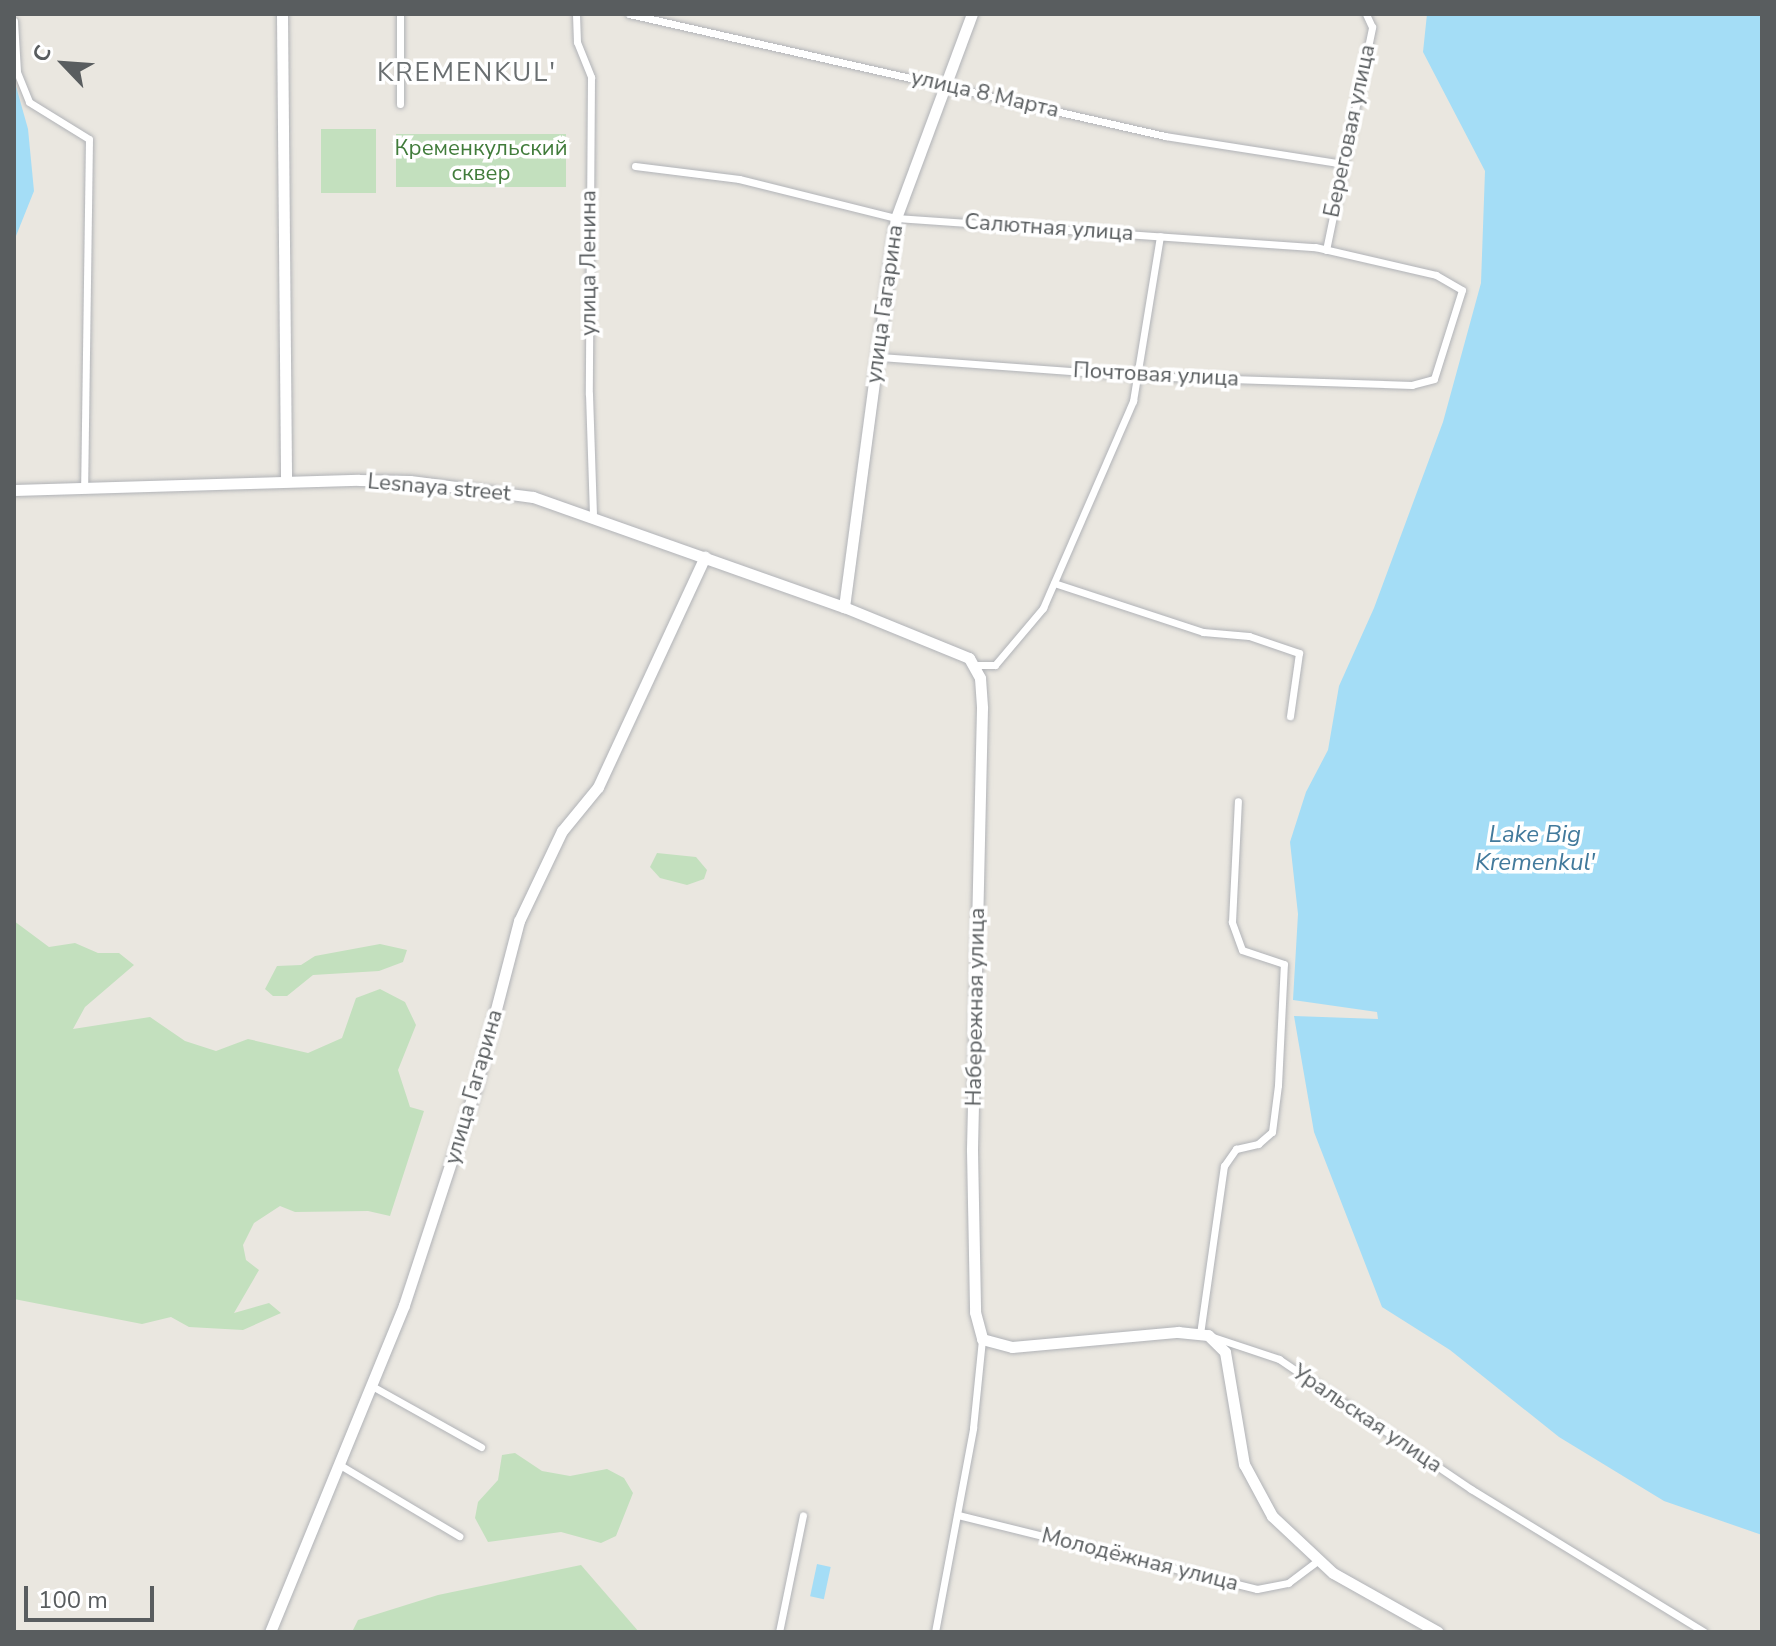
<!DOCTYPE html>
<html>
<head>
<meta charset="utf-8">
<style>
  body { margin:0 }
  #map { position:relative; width:1776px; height:1646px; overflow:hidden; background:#eae7e0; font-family:"Nunito Sans",sans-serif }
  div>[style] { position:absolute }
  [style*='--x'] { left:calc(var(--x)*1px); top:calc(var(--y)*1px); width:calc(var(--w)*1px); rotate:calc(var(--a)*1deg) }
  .green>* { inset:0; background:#c3e0be; transform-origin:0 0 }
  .water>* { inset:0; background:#a4ddf6; transform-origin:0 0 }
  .roads { filter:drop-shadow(0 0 2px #b1b3b7) drop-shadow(0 0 2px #b1b3b7) }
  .street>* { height:7px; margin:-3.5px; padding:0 3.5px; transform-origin:3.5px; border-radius:3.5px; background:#fff }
  .secondary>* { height:11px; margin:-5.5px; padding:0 5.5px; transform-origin:5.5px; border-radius:5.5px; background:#fff }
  span { translate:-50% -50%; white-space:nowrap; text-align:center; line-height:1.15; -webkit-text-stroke:7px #fff; paint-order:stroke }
  .street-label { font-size:22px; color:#595d5f }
  .park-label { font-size:22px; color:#417c3b }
  .water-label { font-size:24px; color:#427a9c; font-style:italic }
  .quarter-label { font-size:26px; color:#6a6f71; letter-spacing:2px }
  .frame { position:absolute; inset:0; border:16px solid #595d5f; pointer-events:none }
  .north { position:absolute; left:24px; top:24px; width:80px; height:80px; -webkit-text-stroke:6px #fff; paint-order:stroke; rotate:295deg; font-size:22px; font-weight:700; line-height:32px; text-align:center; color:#595d5f }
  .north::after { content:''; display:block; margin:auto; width:28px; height:36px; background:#595d5f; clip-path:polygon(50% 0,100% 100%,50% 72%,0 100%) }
  .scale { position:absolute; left:24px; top:1586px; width:130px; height:36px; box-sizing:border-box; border:4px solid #595d5f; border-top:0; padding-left:10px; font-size:24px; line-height:28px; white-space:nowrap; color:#595d5f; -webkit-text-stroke:6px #fff; paint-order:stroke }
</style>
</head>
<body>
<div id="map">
  <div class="green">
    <i style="left:321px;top:129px;width:55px;height:64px"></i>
    <i style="left:396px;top:134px;width:170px;height:53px"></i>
    <i style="clip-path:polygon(657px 853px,696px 857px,707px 870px,704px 879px,687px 885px,660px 878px,650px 867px)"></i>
    <i style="clip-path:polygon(14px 921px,49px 947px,75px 943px,98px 953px,119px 953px,134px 965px,85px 1007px,73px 1029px,150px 1017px,185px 1041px,216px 1051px,248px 1039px,308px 1053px,342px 1038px,356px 998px,380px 989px,405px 1002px,416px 1025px,398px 1070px,410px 1107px,424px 1111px,390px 1216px,368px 1211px,295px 1212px,280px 1206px,254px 1223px,243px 1245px,246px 1260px,259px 1270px,234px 1313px,269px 1303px,281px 1313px,243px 1330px,189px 1327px,171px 1317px,142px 1324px,14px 1299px)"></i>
    <i style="clip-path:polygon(380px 944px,407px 950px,403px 962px,379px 971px,313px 975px,287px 996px,273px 996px,265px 989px,277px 966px,301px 965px,315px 956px)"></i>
    <i style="clip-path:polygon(515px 1453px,542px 1471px,570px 1476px,607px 1469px,624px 1478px,633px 1493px,616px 1536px,601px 1543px,561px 1532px,488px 1542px,475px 1518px,478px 1502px,498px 1480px,502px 1455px)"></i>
    <i style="clip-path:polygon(581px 1565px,639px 1632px,352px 1632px,358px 1620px,438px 1595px)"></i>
  </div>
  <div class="water">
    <i style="clip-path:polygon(1427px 14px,1762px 14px,1762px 1535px,1664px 1501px,1559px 1437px,1450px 1350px,1382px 1307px,1314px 1132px,1294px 1016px,1378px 1019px,1377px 1012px,1293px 1000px,1298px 914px,1290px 842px,1306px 792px,1328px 750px,1339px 686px,1374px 608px,1443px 422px,1481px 283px,1485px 171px,1423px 52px)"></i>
    <i style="clip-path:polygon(14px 79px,28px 129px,34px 191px,14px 241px)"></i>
    <i style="left:817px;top:1564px;width:14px;height:33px;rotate:12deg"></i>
  </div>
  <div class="roads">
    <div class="street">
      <i style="--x:400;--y:14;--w:90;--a:90"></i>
      <i style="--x:576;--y:14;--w:28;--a:88"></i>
      <i style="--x:577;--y:42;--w:38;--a:68"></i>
      <i style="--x:591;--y:77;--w:317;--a:90.4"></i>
      <i style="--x:589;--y:394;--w:121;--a:88.1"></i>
      <i style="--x:629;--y:14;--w:550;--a:12.82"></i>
      <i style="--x:1165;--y:136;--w:180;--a:8.9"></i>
      <i style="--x:14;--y:21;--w:51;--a:86.6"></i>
      <i style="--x:17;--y:72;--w:32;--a:68"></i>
      <i style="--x:29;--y:102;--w:70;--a:31.7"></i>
      <i style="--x:89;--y:139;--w:348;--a:90.8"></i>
      <i style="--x:635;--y:166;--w:105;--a:7.1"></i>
      <i style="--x:739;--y:179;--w:162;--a:14"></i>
      <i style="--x:896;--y:218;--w:420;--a:4"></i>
      <i style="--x:1315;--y:247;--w:124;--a:13"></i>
      <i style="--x:1436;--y:275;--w:30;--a:30"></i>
      <i style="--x:1462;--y:290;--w:93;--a:107.5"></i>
      <i style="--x:1434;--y:379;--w:23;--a:165"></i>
      <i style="--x:1412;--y:385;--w:274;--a:-178.1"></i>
      <i style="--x:1138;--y:376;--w:262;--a:-175.8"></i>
      <i style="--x:1326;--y:250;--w:228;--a:-78.3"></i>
      <i style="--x:1372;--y:27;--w:14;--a:-115"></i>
      <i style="--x:1054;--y:583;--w:157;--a:18.2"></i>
      <i style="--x:1203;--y:632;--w:46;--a:5"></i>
      <i style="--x:1249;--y:636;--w:53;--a:18.8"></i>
      <i style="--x:1299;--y:653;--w:64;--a:98.1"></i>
      <i style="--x:976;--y:665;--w:19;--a:0"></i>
      <i style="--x:995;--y:665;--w:75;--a:-49.9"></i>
      <i style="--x:1043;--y:608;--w:226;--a:-66.5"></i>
      <i style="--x:1133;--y:401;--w:167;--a:-80.7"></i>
      <i style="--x:1200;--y:1334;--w:170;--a:-81.9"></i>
      <i style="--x:1224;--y:1166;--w:21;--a:-55"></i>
      <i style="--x:1236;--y:1149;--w:23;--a:-13"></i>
      <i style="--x:1258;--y:1144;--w:18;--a:-41"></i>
      <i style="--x:1272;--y:1132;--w:47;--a:-82.7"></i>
      <i style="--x:1278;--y:1085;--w:121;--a:-87.2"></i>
      <i style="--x:1284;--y:964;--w:44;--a:-161.6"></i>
      <i style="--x:1242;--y:950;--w:30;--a:-110"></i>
      <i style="--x:1232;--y:922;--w:121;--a:-87.2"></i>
      <i style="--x:1213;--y:1337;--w:70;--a:18.4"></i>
      <i style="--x:1279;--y:1359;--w:232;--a:34.1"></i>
      <i style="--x:1471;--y:1489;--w:273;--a:31.5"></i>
      <i style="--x:372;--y:1386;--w:125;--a:29.2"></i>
      <i style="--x:340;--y:1465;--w:139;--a:30.8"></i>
      <i style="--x:958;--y:1515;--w:308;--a:13.9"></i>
      <i style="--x:1257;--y:1589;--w:32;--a:-11"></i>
      <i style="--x:1288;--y:1583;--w:36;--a:-37"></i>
      <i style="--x:779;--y:1632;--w:119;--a:-78.4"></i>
      <i style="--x:935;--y:1632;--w:208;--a:-79.4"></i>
      <i style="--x:973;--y:1428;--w:89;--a:-84.2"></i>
    </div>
    <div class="secondary">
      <i style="--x:282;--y:14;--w:465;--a:89.5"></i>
      <i style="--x:14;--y:490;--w:345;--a:-1.7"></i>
      <i style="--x:359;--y:480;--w:51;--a:1.1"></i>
      <i style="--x:410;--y:481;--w:124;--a:7.4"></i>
      <i style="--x:533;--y:497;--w:330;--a:19.5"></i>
      <i style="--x:844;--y:607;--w:135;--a:22.2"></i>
      <i style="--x:969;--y:658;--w:23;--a:61"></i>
      <i style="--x:980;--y:678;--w:30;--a:86"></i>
      <i style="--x:982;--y:708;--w:442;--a:91.3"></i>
      <i style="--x:972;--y:1150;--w:162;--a:88.9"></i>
      <i style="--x:975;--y:1312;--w:28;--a:75"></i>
      <i style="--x:982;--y:1339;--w:31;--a:15"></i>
      <i style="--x:1012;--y:1347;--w:167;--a:-5.2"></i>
      <i style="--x:1178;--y:1332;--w:30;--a:6"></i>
      <i style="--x:1208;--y:1335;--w:24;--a:45"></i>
      <i style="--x:1225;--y:1352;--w:114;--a:80.4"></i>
      <i style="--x:1244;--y:1464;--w:59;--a:61.7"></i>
      <i style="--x:1272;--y:1516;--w:83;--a:43.1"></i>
      <i style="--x:1333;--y:1573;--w:120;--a:29.3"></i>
      <i style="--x:844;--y:607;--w:392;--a:-82.4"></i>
      <i style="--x:896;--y:218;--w:218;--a:-69.6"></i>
      <i style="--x:270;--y:1632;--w:353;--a:-67.7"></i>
      <i style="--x:404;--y:1305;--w:231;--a:-71.8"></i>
      <i style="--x:476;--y:1086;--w:171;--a:-75.4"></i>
      <i style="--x:519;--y:921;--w:100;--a:-64.5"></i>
      <i style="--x:562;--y:831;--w:57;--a:-50.7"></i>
      <i style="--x:598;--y:787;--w:254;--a:-65.1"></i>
    </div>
  </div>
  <div class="street-label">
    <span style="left:985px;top:94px;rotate:13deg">улица 8 Марта</span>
    <span style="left:1350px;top:131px;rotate:-78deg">Береговая улица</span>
    <span style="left:1049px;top:228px;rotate:4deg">Салютная улица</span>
    <span style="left:589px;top:263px;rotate:-90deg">улица Ленина</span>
    <span style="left:885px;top:304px;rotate:-82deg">улица Гагарина</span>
    <span style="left:1156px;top:375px;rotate:3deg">Почтовая улица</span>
    <span style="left:439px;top:488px;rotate:5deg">Lesnaya street</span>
    <span style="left:976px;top:1007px;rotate:-89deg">Набережная улица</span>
    <span style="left:474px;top:1087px;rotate:-74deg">улица Гагарина</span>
    <span style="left:1367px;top:1419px;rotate:34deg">Уральская улица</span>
    <span style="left:1140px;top:1560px;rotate:14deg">Молодёжная улица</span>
  </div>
  <div class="park-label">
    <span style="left:481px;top:161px">Кременкульский<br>сквер</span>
  </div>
  <div class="water-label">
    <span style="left:1535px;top:849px">Lake Big<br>Kremenkul'</span>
  </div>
  <div class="quarter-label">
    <span style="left:467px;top:73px">KREMENKUL'</span>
  </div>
  <div class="frame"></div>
  <div class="north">С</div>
  <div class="scale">100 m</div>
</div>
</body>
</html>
